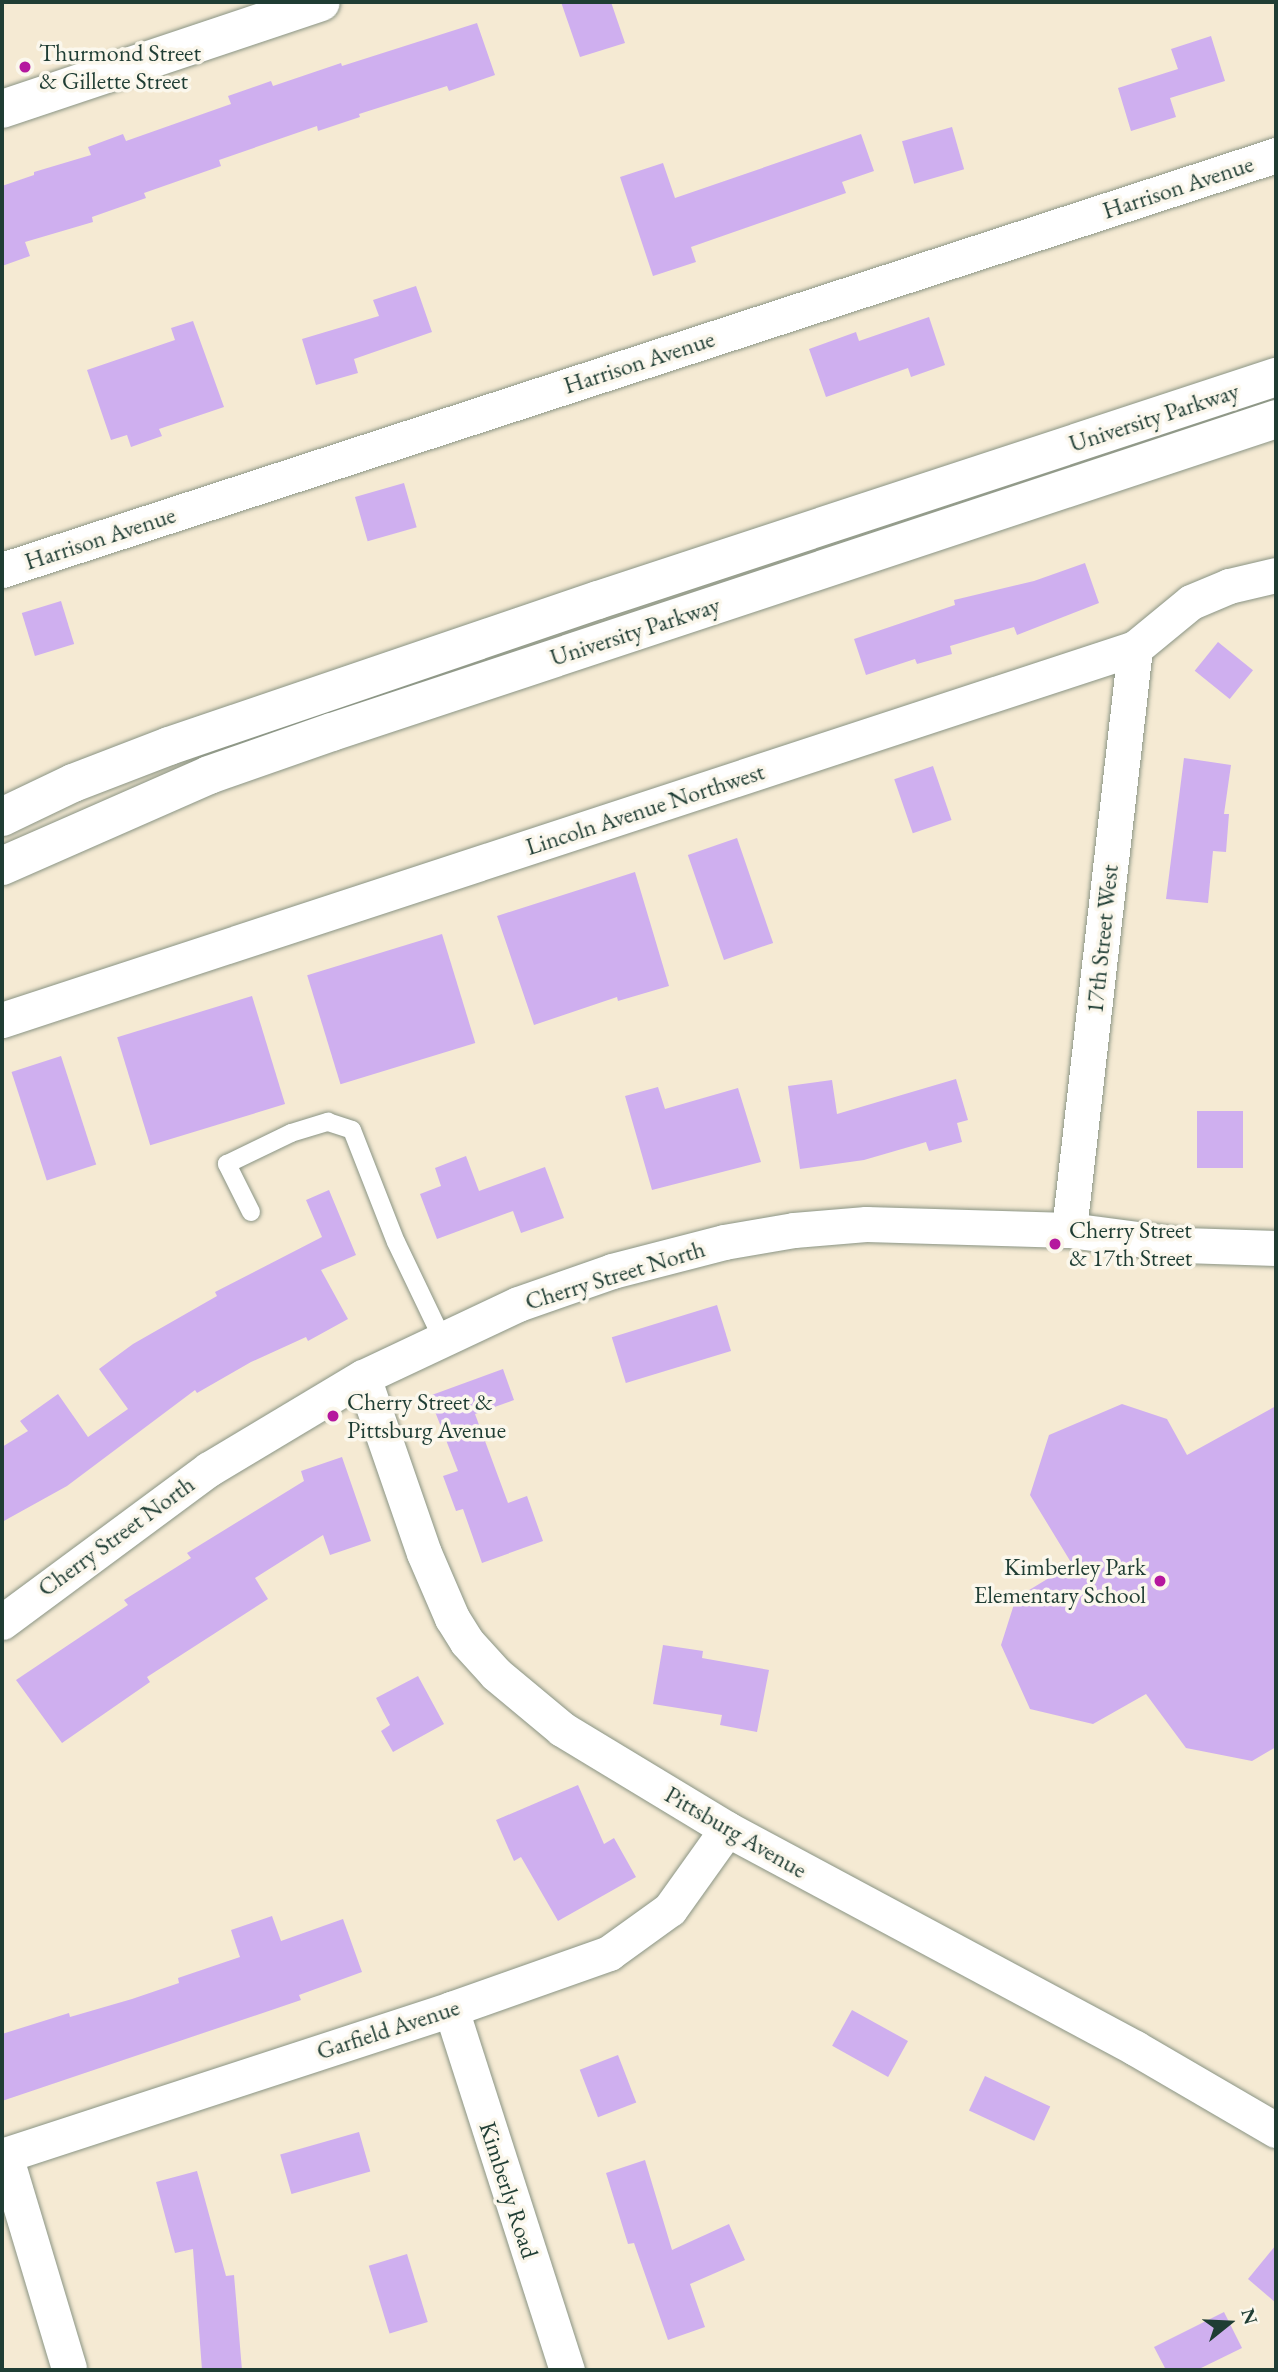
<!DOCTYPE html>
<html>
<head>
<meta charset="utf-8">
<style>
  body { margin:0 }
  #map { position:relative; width:1278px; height:2372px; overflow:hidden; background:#f5ead3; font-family:"EB Garamond",serif }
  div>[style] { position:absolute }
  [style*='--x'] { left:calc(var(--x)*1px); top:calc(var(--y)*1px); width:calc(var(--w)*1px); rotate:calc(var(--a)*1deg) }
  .building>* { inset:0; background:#cfafef; transform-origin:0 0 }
  .roads { filter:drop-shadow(0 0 2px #8a9484) drop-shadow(0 0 2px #8a9484) }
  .service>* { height:18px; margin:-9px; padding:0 9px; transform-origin:9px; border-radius:9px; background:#fff }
  .minor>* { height:35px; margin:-17.5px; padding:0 17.5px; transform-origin:17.5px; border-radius:17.5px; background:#fff }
  .tertiary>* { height:38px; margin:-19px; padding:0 19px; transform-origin:19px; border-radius:19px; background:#fff }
  .primary>* { height:38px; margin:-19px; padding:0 19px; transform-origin:19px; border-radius:19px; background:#fff }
  .dots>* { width:19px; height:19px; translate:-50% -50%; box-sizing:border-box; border:4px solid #fbf7ec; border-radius:50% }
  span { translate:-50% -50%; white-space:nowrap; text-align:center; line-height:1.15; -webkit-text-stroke:7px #fbf7ec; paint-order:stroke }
  .poi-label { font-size:24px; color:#1f3d34 }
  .left { translate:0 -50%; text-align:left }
  .right { translate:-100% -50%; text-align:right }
  .street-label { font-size:24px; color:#1f3d34 }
  .frame { position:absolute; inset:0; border:4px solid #1f3d34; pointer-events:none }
  .north { position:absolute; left:1194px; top:2288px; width:70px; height:70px; -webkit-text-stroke:5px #fbf7ec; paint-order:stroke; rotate:72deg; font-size:19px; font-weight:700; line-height:28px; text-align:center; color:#1f3d34 }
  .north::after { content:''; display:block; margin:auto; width:24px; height:32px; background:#1f3d34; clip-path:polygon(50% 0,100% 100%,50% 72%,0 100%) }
</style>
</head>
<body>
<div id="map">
  <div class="building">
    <i style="clip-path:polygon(561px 2px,611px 2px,625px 43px,580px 57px)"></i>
    <i style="clip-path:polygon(477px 23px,495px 75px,449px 91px,447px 86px,359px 114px,360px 117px,318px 131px,317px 126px,219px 160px,221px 166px,144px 193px,146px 198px,92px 217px,93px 222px,25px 242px,30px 256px,2px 266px,2px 186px,34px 175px,34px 172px,91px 155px,88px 147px,123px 134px,126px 141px,231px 104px,228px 96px,271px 81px,273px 86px,341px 63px,342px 66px)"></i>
    <i style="clip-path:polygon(1211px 36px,1225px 81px,1170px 98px,1176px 117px,1131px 131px,1118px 88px,1178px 69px,1171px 49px)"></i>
    <i style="left:952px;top:127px;width:44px;height:52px;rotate:74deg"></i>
    <i style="clip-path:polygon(861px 134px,874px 171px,842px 182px,846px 193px,691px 247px,696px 262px,653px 276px,620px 177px,663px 163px,675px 198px)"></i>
    <i style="clip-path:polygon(416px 286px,432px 332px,354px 359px,358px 373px,316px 385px,302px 339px,379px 316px,373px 300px)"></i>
    <i style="clip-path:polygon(929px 317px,945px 365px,911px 377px,908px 368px,826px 397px,809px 349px,856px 332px,859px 341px)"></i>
    <i style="clip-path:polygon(193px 321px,224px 407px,159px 429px,162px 436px,131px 447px,127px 435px,111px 440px,87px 370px,175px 340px,171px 328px)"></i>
    <i style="left:404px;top:483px;width:46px;height:51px;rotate:74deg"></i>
    <i style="clip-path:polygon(1085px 563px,1099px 603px,1017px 635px,1014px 627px,950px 646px,952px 654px,917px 664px,915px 659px,866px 675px,854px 639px,955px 605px,954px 600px,1034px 581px)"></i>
    <i style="left:61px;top:601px;width:45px;height:41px;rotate:73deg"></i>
    <i style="left:1218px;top:642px;width:45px;height:37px;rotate:39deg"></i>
    <i style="clip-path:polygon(1184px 758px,1231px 765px,1224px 814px,1229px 814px,1226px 852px,1213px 851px,1208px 903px,1166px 899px)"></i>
    <i style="left:933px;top:766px;width:57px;height:41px;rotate:71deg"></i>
    <i style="left:737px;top:838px;width:111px;height:52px;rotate:71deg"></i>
    <i style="clip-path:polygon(635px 872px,669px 986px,618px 1001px,617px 997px,534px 1025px,497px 916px)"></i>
    <i style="left:442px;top:934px;width:114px;height:141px;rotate:73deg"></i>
    <i style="left:252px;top:996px;width:113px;height:141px;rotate:73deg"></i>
    <i style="left:61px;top:1056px;width:114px;height:52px;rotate:72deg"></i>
    <i style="clip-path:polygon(956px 1079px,968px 1120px,957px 1123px,962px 1142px,929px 1151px,926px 1142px,864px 1160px,800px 1169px,788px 1086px,832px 1080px,837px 1114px)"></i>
    <i style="clip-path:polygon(658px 1087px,665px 1109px,738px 1088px,761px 1162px,652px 1190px,625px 1096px)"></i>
    <i style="left:1197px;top:1111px;width:46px;height:57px"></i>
    <i style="clip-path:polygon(466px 1156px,479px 1191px,545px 1167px,564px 1218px,521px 1233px,513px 1211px,437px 1239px,420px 1194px,441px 1186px,435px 1168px)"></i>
    <i style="clip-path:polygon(329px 1190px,356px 1255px,321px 1270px,348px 1319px,308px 1341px,306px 1337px,251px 1362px,197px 1393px,195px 1390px,67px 1486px,2px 1522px,2px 1447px,28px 1431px,20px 1421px,58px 1394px,88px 1437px,128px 1409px,99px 1369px,133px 1344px,217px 1296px,215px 1292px,322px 1237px,306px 1200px)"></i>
    <i style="left:717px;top:1305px;width:48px;height:110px;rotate:73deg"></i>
    <i style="clip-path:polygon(503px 1369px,514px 1400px,475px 1414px,508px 1503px,527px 1496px,543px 1541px,482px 1563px,463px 1509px,456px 1511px,443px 1476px,458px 1471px,429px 1396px)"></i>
    <i style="clip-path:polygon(1122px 1404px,1167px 1419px,1187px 1455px,1276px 1406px,1276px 1747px,1252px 1761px,1186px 1748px,1146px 1694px,1093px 1724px,1030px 1709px,1001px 1645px,1016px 1598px,1072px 1564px,1030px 1495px,1049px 1435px)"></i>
    <i style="clip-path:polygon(342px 1457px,371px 1541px,330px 1555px,323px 1535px,255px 1578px,268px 1599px,147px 1677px,150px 1682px,62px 1743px,16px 1680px,128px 1605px,124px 1600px,191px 1558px,187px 1553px,304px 1481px,301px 1471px)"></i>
    <i style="clip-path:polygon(663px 1645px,703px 1651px,702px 1658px,769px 1670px,757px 1732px,720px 1725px,722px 1715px,653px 1704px)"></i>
    <i style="clip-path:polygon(418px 1676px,444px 1724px,393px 1752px,381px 1731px,390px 1725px,376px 1698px)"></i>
    <i style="clip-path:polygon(578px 1785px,604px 1844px,614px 1838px,636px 1877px,558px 1921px,521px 1857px,514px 1861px,496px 1820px)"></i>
    <i style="clip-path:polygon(272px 1916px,281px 1941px,343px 1919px,362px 1972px,299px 1995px,301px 2000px,2px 2101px,2px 2034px,69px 2013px,70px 2017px,132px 1999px,179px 1983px,178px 1978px,240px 1957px,231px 1930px)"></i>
    <i style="left:852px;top:2010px;width:64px;height:41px;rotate:29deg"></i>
    <i style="left:618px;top:2055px;width:51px;height:41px;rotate:69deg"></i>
    <i style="left:985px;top:2076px;width:72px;height:38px;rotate:25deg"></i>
    <i style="left:359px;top:2132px;width:41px;height:82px;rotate:74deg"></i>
    <i style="clip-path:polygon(645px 2160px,672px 2250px,729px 2224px,745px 2260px,690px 2284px,705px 2327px,668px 2340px,634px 2243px,628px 2244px,606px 2173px)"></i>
    <i style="clip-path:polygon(197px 2171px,226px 2276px,234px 2275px,242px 2370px,202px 2370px,193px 2249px,175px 2253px,156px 2182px)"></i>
    <i style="clip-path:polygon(1276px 2245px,1276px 2303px,1248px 2279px)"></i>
    <i style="left:407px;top:2254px;width:71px;height:40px;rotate:73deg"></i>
    <i style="clip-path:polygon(1224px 2312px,1242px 2348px,1197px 2370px,1166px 2370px,1154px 2347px)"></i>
  </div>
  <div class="roads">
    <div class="service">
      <i style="--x:251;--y:1212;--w:54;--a:-116.6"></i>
      <i style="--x:227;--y:1164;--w:71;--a:-25.8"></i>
      <i style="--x:291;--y:1133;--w:39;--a:-17"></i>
      <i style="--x:328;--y:1122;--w:25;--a:18"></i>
      <i style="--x:352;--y:1130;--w:120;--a:68.6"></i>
      <i style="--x:396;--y:1242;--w:109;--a:64.4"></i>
    </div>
    <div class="minor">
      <i style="--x:2;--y:570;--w:1340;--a:-18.04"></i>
      <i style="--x:2;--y:1020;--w:1193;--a:-18.18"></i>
      <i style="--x:1135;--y:648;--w:72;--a:-39.4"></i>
      <i style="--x:1191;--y:602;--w:41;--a:-22.8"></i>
      <i style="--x:1229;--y:586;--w:48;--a:-13.2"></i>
      <i style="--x:1069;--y:1230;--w:586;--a:-83.53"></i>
      <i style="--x:363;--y:1377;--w:186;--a:70.9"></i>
      <i style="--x:424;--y:1553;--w:71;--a:66.7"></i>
      <i style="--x:452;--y:1618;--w:28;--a:58"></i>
      <i style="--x:467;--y:1642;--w:43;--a:47.8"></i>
      <i style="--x:496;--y:1674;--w:86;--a:39.8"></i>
      <i style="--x:562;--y:1729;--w:193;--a:31.2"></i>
      <i style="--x:727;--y:1829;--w:463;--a:28.2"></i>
      <i style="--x:1135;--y:2048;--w:163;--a:30.2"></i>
      <i style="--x:2;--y:1622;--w:257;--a:-36.5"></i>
      <i style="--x:209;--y:1469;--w:179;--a:-30.9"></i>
      <i style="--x:363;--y:1377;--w:171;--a:-25.2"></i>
      <i style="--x:518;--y:1304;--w:100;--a:-19.3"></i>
      <i style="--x:612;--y:1271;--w:116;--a:-14.5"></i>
      <i style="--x:724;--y:1242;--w:71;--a:-9.7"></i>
      <i style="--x:794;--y:1230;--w:72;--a:-4.8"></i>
      <i style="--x:866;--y:1224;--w:203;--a:1.7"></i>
      <i style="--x:1069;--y:1230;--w:115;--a:7.5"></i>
      <i style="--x:1183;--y:1245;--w:93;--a:1.8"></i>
      <i style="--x:451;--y:2009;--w:379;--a:72.2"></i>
      <i style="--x:5;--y:2155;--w:222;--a:73.3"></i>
      <i style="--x:2;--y:2156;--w:472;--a:-18.1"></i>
      <i style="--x:451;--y:2009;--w:168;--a:-19.5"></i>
      <i style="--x:609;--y:1953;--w:75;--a:-35.8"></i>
      <i style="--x:670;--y:1909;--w:98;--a:-54.5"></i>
    </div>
    <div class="tertiary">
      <i style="--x:2;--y:109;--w:336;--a:-18.5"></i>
    </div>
    <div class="primary">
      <i style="--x:2;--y:817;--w:79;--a:-25.6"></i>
      <i style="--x:73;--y:783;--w:103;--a:-21.1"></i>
      <i style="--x:169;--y:746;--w:453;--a:-18.8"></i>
      <i style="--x:598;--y:600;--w:714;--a:-18.21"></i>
      <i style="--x:2;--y:866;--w:226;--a:-23.7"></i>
      <i style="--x:209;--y:775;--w:130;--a:-19.3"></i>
      <i style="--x:332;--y:732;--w:995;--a:-18.34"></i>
    </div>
  </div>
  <div class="dots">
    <i style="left:25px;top:67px;background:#b5179e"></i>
    <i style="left:1055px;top:1244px;background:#b5179e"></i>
    <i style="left:333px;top:1416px;background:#b5179e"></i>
    <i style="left:1160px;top:1581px;background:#b5179e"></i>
  </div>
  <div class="poi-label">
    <span class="left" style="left:39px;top:67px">Thurmond Street<br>&amp; Gillette Street</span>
    <span class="left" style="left:1069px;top:1244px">Cherry Street<br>&amp; 17th Street</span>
    <span class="left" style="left:347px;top:1416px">Cherry Street &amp;<br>Pittsburg Avenue</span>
    <span class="right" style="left:1146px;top:1581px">Kimberley Park<br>Elementary School</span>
  </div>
  <div class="street-label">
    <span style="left:1178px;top:187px;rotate:-18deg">Harrison Avenue</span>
    <span style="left:639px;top:362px;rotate:-18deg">Harrison Avenue</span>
    <span style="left:1154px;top:417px;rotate:-18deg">University Parkway</span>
    <span style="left:100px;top:538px;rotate:-18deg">Harrison Avenue</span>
    <span style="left:635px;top:631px;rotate:-18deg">University Parkway</span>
    <span style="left:645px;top:809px;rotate:-18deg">Lincoln Avenue Northwest</span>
    <span style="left:1102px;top:939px;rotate:-84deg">17th Street West</span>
    <span style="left:615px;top:1275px;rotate:-17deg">Cherry Street North</span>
    <span style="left:116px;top:1536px;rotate:-36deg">Cherry Street North</span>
    <span style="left:736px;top:1832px;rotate:30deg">Pittsburg Avenue</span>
    <span style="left:388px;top:2029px;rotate:-18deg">Garfield Avenue</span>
    <span style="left:509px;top:2190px;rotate:72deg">Kimberly Road</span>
  </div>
  <div class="frame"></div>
  <div class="north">N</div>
</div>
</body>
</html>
